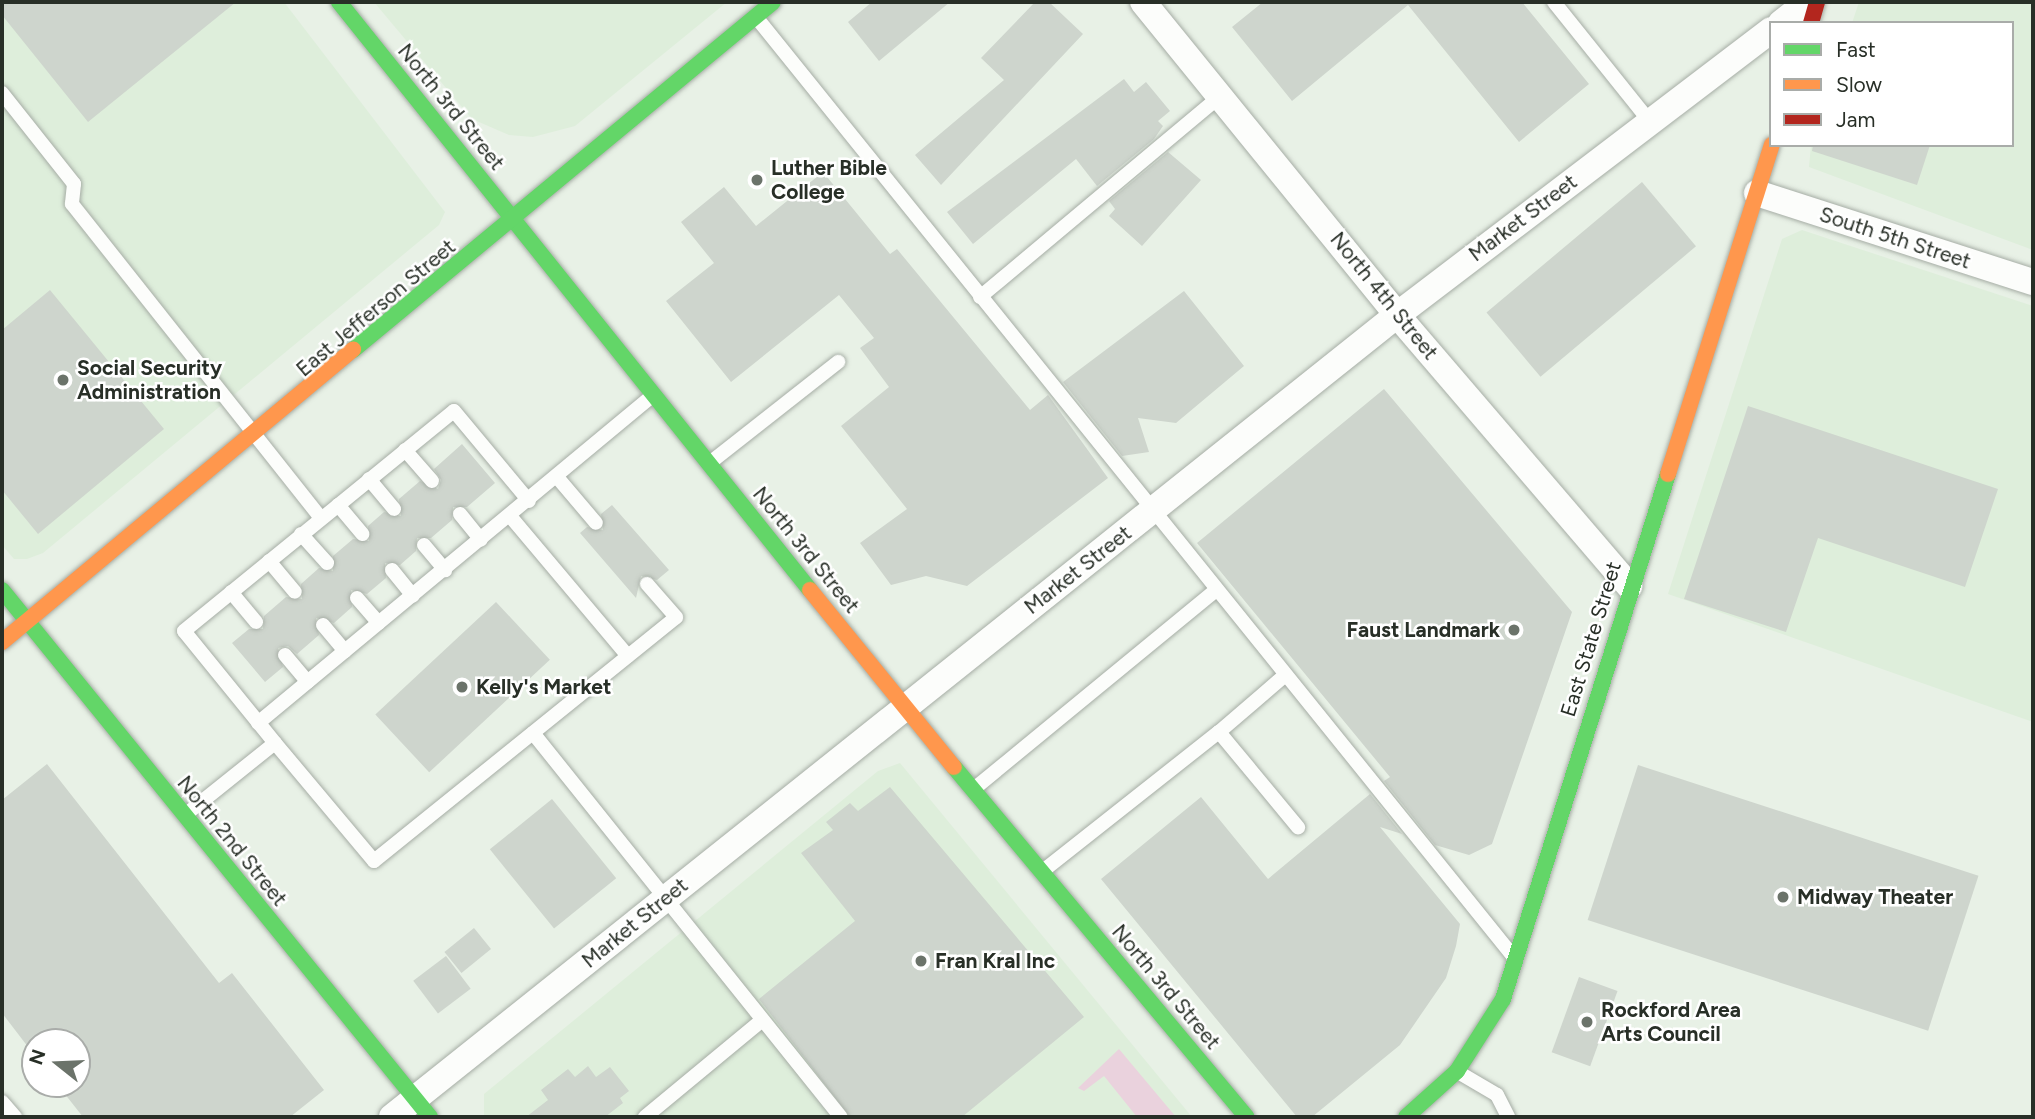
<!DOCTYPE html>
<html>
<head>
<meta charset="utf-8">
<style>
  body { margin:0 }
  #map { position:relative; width:2035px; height:1119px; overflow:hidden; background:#e8f1e6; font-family:Figtree,sans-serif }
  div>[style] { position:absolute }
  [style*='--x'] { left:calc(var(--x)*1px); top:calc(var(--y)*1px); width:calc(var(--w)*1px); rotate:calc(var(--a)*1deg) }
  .built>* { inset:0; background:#deeedb }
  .green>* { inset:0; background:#ead2dd }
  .building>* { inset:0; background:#ced5cd; transform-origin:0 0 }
  .roads { filter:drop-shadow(0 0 2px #a6ada5) drop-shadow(0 0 2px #a6ada5) }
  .lane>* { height:14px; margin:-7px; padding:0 7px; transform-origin:7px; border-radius:7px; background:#fcfdfb }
  .street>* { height:26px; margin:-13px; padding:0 13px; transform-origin:13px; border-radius:13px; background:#fcfdfb }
  .fast>* { height:16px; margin:-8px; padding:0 8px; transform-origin:8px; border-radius:8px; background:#63d668 }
  .slow>* { height:16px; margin:-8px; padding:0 8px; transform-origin:8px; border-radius:8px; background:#ff974d }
  .jam>* { height:16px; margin:-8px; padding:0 8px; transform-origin:8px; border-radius:8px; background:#b3261e }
  .dots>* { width:19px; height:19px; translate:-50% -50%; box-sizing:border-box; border:4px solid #fff; border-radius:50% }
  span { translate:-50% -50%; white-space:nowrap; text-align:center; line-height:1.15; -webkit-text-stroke:5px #fff; paint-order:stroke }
  .street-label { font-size:21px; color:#282f27 }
  .poi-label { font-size:21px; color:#282f27; font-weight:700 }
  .left { translate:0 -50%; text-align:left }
  .right { translate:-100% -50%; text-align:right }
  .frame { position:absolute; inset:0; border:4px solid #282f27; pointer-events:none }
  .legend { position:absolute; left:1769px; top:21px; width:245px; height:126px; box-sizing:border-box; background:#fff; border:2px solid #a9aca9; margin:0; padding:9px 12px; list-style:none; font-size:21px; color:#282f27 }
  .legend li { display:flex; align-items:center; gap:14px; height:35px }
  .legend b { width:35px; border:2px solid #a9aca9 }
  .north { position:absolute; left:21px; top:1028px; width:70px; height:70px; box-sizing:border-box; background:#fff; border:2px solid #a9aca9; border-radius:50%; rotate:288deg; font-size:19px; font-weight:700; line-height:28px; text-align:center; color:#282f27 }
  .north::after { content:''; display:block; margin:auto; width:24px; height:32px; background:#6b736a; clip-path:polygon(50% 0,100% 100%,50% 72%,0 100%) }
</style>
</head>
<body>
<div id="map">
  <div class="built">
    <i style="clip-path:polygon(2px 2px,284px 2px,445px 212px,439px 225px,43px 553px,27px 559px,14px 559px,2px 545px)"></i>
    <i style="clip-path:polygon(374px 2px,727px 2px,575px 126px,533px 137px,509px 135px,472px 119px)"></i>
    <i style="clip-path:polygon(1859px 2px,2033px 2px,2033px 250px,1809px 167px,1811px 145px,2012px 145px,2012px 23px,1852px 23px)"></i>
    <i style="clip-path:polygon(1802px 230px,2033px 306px,2033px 722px,1668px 594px,1782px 239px)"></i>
    <i style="clip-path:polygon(900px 763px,1192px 1117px,484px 1117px,484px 1094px,878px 771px)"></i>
  </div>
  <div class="green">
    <i style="clip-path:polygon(1119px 1049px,1176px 1117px,1137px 1117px,1104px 1076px,1084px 1091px,1078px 1088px)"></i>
  </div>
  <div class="building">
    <i style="clip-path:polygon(2px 2px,236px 2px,88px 122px,2px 15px)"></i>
    <i style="clip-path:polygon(872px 2px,950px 2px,879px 61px,848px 22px)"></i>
    <i style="clip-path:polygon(1035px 2px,1049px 2px,1083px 34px,941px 185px,915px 155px,1004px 80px,981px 58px)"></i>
    <i style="clip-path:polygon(1263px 2px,1522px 2px,1589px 84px,1519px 142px,1408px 5px,1292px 101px,1232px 27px)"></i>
    <i style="clip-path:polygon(1124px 79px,1134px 92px,1146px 82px,1170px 111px,1158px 121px,1163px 126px,1154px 139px,1097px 186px,1076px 159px,973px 244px,947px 212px)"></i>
    <i style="clip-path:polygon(1813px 145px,1930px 145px,1917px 185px,1812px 151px)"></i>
    <i style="clip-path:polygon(1168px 152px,1201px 180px,1142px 246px,1109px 216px,1115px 209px,1109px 201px)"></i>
    <i style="clip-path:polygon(823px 172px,890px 254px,897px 249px,1030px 410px,1048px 395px,1108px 478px,967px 586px,926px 576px,891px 585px,860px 543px,907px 509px,841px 426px,889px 387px,860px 348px,874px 338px,839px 295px,731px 382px,666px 301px,714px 263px,681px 222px,724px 187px,756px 226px)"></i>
    <i style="left:1642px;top:182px;width:84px;height:203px;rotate:50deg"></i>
    <i style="clip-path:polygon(50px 290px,164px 429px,38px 534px,2px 490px,2px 330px)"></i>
    <i style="clip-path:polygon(1184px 291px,1244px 366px,1176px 423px,1138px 418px,1149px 452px,1122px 456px,1063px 382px)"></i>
    <i style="clip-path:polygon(1384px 389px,1572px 612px,1492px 844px,1469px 855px,1435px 845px,1384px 781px,1390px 777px,1197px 543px)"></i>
    <i style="clip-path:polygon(1748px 406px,1998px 489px,1965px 587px,1818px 538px,1786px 632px,1684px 599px)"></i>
    <i style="clip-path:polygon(462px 444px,495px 483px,467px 507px,453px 507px,452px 520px,431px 538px,417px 538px,416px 551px,400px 565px,385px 563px,386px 578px,367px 594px,351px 590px,352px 607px,334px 623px,316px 618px,319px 635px,297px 654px,288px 646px,278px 648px,283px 667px,265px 682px,232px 643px,249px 629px,263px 629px,264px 616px,286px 597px,302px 599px,301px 584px,319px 568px,333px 571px,333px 556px,353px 539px,369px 541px,368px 526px,384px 512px,401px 516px,399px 499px,420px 481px,438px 489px,441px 480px,434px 469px)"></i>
    <i style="clip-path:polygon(612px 505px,669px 570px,657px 580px,641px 576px,636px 598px,580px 533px,587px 527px,603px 530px,601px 514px)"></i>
    <i style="left:496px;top:602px;width:79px;height:165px;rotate:47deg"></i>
    <i style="clip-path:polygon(47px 764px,219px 983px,232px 973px,324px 1090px,290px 1117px,83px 1117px,57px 1084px,77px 1084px,77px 1042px,35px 1042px,35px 1056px,2px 1013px,2px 800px)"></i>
    <i style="left:1638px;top:765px;width:358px;height:163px;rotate:18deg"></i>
    <i style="clip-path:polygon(890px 787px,1084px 1017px,962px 1117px,850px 1117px,759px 999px,855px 921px,801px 853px,833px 830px,826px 822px,850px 803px,858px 811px)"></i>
    <i style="clip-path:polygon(1370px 794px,1402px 834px,1380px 827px,1460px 924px,1456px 946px,1446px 978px,1400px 1045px,1312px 1117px,1297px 1117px,1101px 879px,1201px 797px,1268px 879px)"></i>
    <i style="left:552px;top:799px;width:102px;height:80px;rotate:51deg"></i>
    <i style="left:474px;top:928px;width:27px;height:38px;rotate:51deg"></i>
    <i style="left:446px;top:956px;width:41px;height:41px;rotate:53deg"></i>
    <i style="left:1579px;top:977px;width:41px;height:80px;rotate:20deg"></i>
    <i style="clip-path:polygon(588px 1066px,596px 1077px,610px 1067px,629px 1091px,620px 1098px,623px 1103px,605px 1117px,526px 1117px,548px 1100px,541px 1090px,568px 1069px,575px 1077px)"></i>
  </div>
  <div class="roads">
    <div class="lane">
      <i style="--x:1554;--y:2;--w:154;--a:51.3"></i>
      <i style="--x:756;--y:17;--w:1205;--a:51.13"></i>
      <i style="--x:2;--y:93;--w:116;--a:51.6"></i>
      <i style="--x:74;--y:184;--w:20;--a:96"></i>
      <i style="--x:72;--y:204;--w:401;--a:51.6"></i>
      <i style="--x:980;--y:297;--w:313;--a:-39.9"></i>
      <i style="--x:405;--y:450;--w:41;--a:48.9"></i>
      <i style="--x:711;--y:462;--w:162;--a:-38.2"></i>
      <i style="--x:557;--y:477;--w:60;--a:49.7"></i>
      <i style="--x:369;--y:479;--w:39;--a:50"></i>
      <i style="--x:338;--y:505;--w:38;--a:50"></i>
      <i style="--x:460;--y:514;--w:33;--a:51"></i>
      <i style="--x:510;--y:516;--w:183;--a:49.9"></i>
      <i style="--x:301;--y:534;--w:39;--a:48"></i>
      <i style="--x:424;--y:545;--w:33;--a:50"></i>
      <i style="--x:269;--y:561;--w:40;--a:50"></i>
      <i style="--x:392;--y:570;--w:33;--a:51"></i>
      <i style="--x:231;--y:592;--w:39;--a:50"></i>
      <i style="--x:357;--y:598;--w:33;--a:49"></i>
      <i style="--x:323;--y:625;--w:34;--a:50"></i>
      <i style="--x:285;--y:655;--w:35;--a:50"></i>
      <i style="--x:258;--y:723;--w:511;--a:-39.68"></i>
      <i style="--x:1219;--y:732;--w:86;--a:-40.7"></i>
      <i style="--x:533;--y:733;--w:492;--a:51.3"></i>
      <i style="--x:275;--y:743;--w:154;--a:50"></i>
      <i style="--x:374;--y:861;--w:388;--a:-38.9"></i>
      <i style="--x:676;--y:617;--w:44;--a:-131.3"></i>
      <i style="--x:975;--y:788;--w:310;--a:-39.4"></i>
      <i style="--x:185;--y:815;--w:115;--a:-38.7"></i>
      <i style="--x:275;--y:743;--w:144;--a:-129.1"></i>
      <i style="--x:184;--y:631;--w:348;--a:-39.2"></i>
      <i style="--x:454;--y:411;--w:117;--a:50.2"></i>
      <i style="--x:1044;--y:870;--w:223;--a:-38.3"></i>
      <i style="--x:1219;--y:732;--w:124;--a:50.3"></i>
      <i style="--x:1458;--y:1072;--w:45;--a:30.5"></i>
      <i style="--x:1497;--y:1095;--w:25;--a:63"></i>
      <i style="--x:2;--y:1102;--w:20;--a:49"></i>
      <i style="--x:645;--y:1117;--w:151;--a:-39.6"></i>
    </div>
    <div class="street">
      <i style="--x:1143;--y:2;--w:403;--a:50.9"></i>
      <i style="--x:1397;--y:315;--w:357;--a:49.4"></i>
      <i style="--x:1781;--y:23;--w:34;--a:-38"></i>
      <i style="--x:1757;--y:193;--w:290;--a:17.9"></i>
      <i style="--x:392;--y:1117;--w:1286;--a:-38.59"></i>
      <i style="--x:1397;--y:315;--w:470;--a:-37.3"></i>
    </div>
    <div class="fast">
      <i style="--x:339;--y:2;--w:753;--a:51.3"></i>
      <i style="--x:353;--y:350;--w:545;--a:-39.64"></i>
      <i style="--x:2;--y:590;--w:679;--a:50.92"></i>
      <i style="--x:954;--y:767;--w:456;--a:50.1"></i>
      <i style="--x:1406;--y:1117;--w:69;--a:-42"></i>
      <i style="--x:1457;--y:1071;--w:85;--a:-57.4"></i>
      <i style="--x:1503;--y:999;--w:550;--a:-72.55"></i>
    </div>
    <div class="slow">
      <i style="--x:1668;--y:474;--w:345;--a:-72.5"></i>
      <i style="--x:810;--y:590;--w:228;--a:50.9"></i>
      <i style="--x:2;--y:642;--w:457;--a:-39.8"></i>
    </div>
    <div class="jam">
      <i style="--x:1811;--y:23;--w:22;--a:-74"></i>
    </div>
  </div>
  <div class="dots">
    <i style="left:757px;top:180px;background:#6b736a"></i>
    <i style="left:63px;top:380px;background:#6b736a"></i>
    <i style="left:1514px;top:630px;background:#6b736a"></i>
    <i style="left:462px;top:687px;background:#6b736a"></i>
    <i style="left:1783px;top:897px;background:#6b736a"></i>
    <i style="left:921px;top:961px;background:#6b736a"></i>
    <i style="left:1587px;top:1022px;background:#6b736a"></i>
  </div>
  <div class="street-label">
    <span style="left:451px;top:107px;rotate:51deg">North 3rd Street</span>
    <span style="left:1523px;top:218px;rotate:-37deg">Market Street</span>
    <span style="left:1895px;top:238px;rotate:18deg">South 5th Street</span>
    <span style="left:1384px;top:296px;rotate:51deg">North 4th Street</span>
    <span style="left:376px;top:308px;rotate:-40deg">East Jefferson Street</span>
    <span style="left:806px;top:550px;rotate:51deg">North 3rd Street</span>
    <span style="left:1078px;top:570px;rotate:-38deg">Market Street</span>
    <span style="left:1591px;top:639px;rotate:-73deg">East State Street</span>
    <span style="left:232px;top:841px;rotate:51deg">North 2nd Street</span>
    <span style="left:635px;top:923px;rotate:-39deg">Market Street</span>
    <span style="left:1166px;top:987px;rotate:50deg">North 3rd Street</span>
  </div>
  <div class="poi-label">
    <span class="left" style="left:771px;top:180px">Luther Bible<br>College</span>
    <span class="left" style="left:77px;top:380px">Social Security<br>Administration</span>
    <span class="right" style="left:1500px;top:630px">Faust Landmark</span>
    <span class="left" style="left:476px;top:687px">Kelly's Market</span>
    <span class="left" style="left:1797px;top:897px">Midway Theater</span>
    <span class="left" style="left:935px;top:961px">Fran Kral Inc</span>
    <span class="left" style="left:1601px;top:1022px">Rockford Area<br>Arts Council</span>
  </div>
  <div class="frame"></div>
  <ul class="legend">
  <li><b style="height:9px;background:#63d668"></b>Fast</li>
  <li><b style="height:9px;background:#ff974d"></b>Slow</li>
  <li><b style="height:9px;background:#b3261e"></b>Jam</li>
  </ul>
  <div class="north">N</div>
</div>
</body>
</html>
